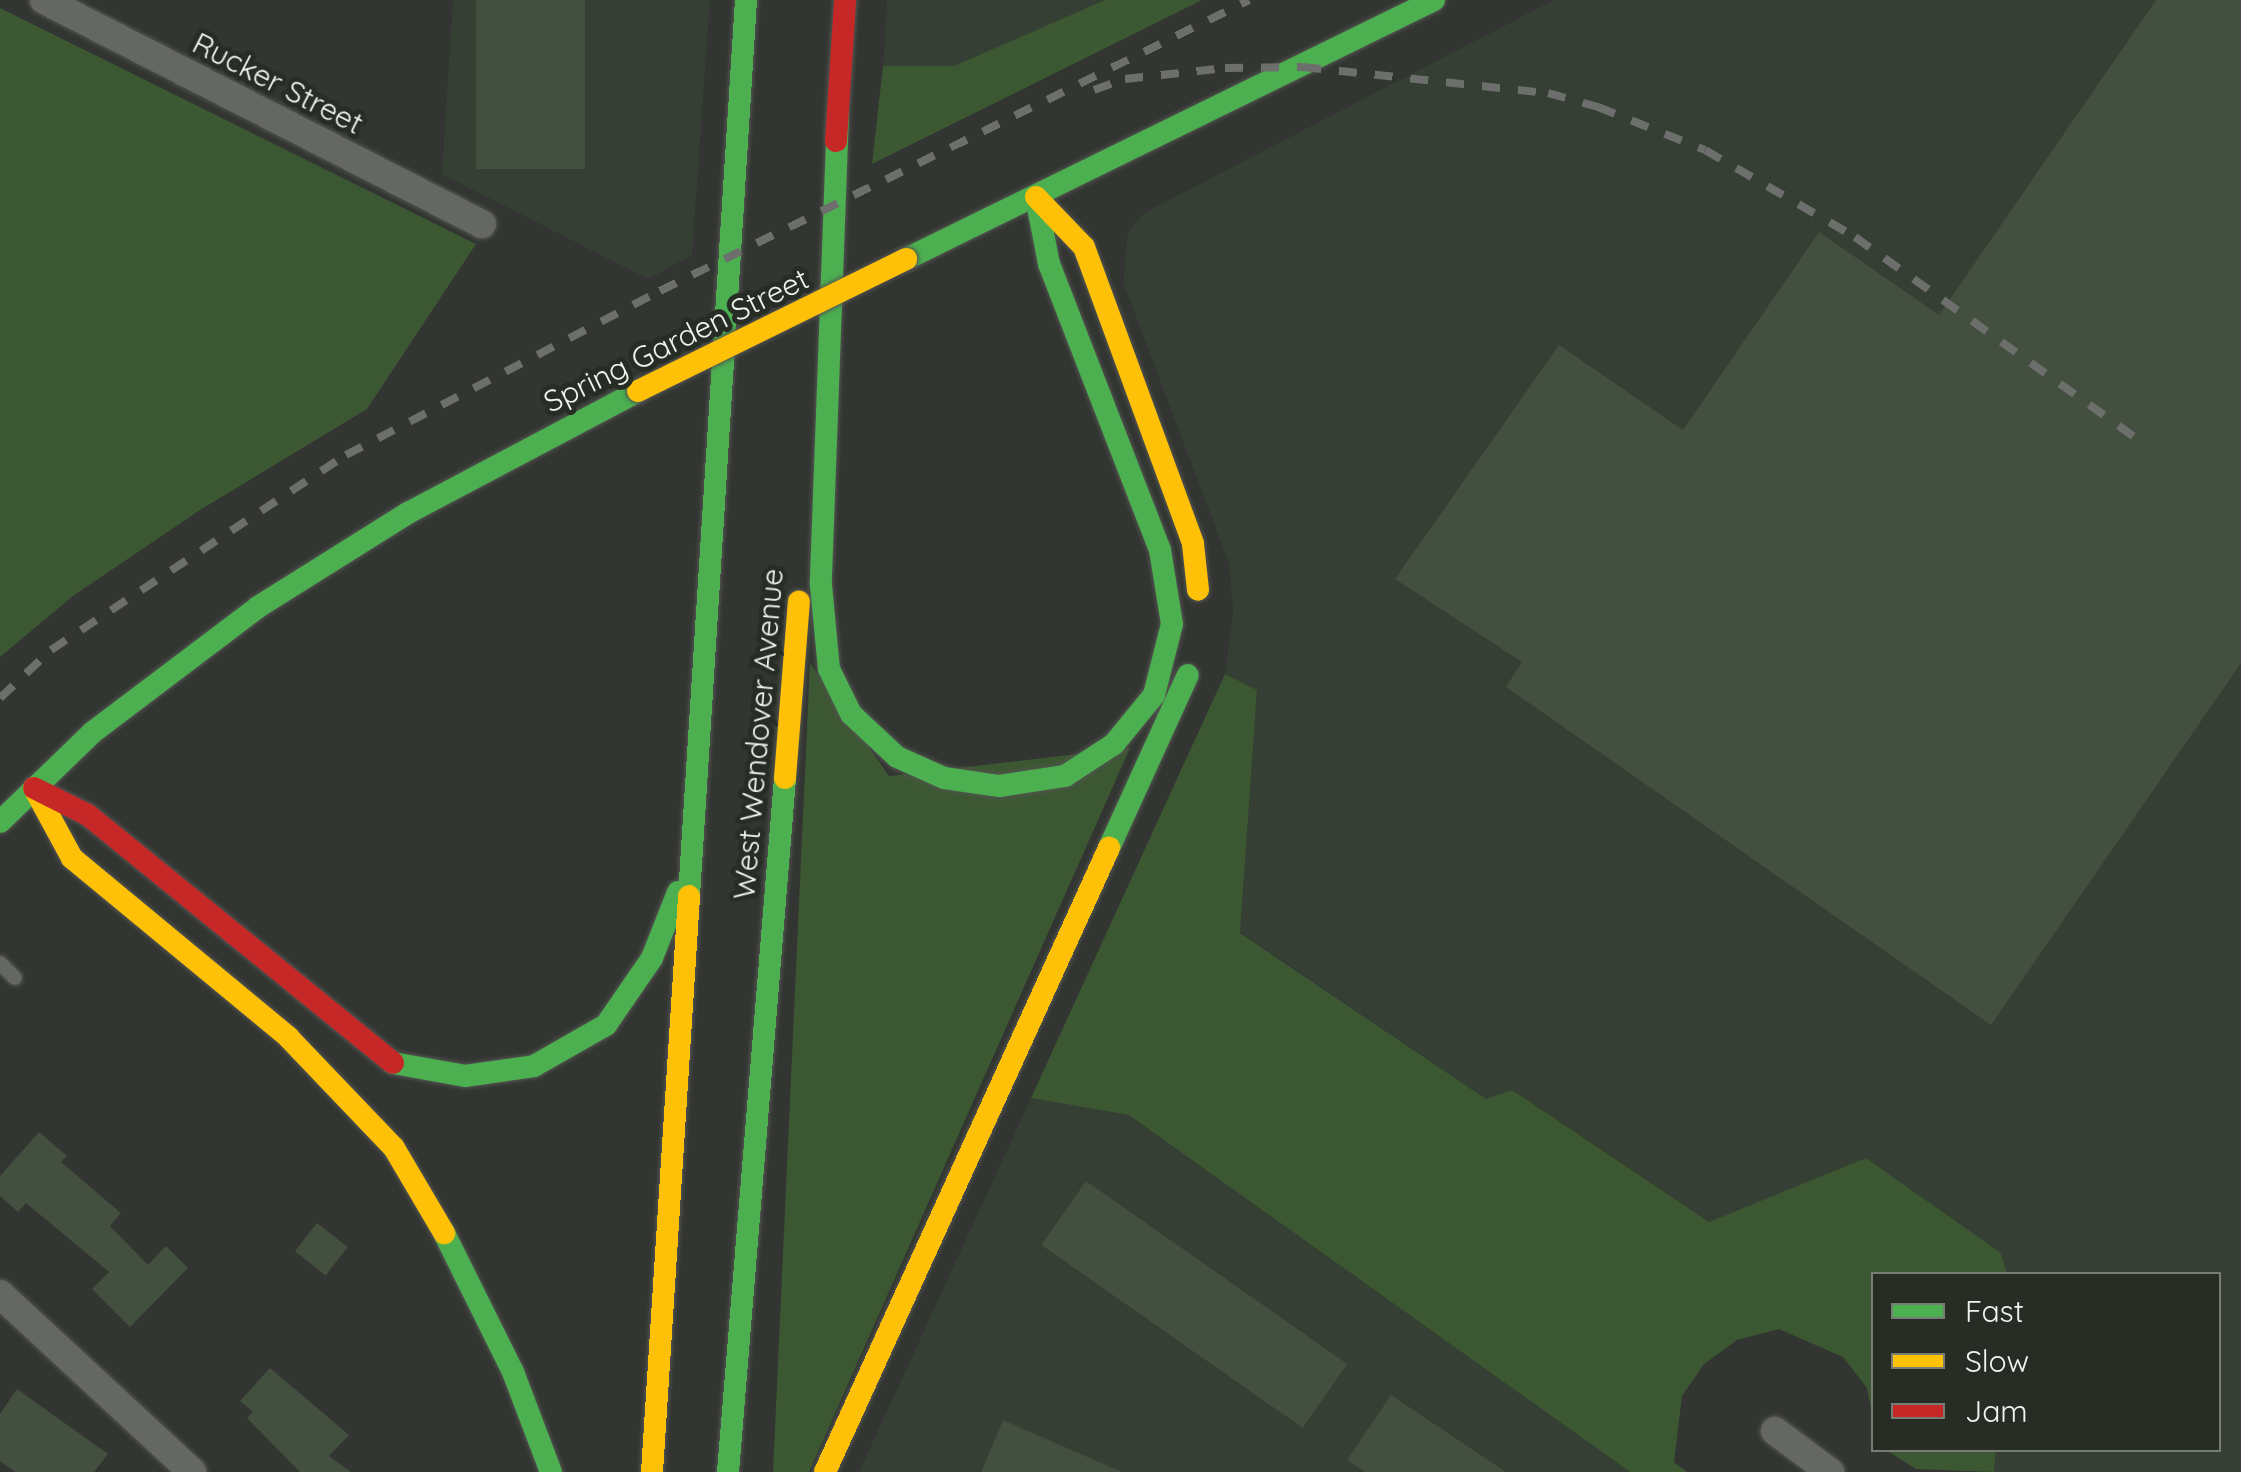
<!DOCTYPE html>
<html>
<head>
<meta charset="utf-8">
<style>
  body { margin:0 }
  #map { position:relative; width:2241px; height:1472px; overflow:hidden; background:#323531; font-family:Quicksand,sans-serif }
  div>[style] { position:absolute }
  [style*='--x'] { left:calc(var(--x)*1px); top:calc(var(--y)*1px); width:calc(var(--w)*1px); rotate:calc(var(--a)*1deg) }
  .built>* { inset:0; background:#353f33 }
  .green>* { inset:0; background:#3c5832 }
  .building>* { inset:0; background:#434f3f; transform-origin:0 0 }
  .roads { filter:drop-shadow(0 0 2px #525450) drop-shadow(0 0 2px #525450) }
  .lane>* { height:14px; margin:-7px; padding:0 7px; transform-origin:7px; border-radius:7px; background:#656764 }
  .street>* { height:28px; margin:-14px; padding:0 14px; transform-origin:14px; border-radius:14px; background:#656764 }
  .fast>* { height:22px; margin:-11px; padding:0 11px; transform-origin:11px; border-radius:11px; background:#4caf50 }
  .slow>* { height:22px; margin:-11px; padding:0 11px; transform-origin:11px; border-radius:11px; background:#ffc107 }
  .jam>* { height:22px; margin:-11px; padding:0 11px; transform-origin:11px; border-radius:11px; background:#c62828 }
  .rail>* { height:8px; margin-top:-4px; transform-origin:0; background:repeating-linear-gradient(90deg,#6d6f6c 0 18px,transparent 0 36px) }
  .bridges { filter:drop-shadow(0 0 2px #525450) drop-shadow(0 0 2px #525450) }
  .slow-bridge>* { height:22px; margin:-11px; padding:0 11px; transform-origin:11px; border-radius:11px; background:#ffc107 }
  span { translate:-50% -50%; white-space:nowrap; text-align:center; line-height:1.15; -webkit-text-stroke:10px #272d25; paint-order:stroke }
  .street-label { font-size:30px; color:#f0f3ee }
  .legend { position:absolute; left:1871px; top:1272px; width:350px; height:180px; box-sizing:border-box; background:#272d25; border:2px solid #777c75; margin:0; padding:12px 18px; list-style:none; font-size:30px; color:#f0f3ee }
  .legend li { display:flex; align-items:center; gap:20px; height:50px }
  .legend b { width:50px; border:2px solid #777c75 }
</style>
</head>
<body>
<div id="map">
  <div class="built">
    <i style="clip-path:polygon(453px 0,710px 0,692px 255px,648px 279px,442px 174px)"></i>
    <i style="clip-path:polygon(887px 0,1105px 0,954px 66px,883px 66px)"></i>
    <i style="clip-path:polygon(1554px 0,2241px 0,2241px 1472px,1994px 1472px,1996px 1450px,2218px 1450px,2218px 1274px,2007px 1274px,2001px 1253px,1866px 1158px,1709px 1222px,1512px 1090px,1486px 1099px,1240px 932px,1257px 690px,1225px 674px,1233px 612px,1229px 563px,1123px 282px,1128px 232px,1144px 213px)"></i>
    <i style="clip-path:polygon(1031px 1098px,1129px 1115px,1630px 1472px,859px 1472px)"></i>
  </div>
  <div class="green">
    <i style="clip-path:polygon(1105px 0,1202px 0,872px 164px,883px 66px,954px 66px)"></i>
    <i style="clip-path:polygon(0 8px,476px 244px,367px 409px,200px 510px,73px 596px,0 657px)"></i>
    <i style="clip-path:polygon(810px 663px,889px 776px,1130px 748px,809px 1472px,773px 1472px)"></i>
    <i style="clip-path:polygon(1225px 674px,1257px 690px,1240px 933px,1486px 1099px,1512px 1090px,1709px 1222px,1866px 1158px,2001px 1253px,2007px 1274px,1874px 1274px,1873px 1419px,1867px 1388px,1843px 1357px,1779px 1329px,1737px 1340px,1704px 1364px,1682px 1396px,1674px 1462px,1687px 1472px,1630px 1472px,1129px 1115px,1031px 1098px)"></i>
    <i style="clip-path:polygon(1886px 1450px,1996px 1450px,1994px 1472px,1916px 1469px)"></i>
  </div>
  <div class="building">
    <i style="left:476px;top:0;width:109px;height:169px"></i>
    <i style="clip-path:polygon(2156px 0,2241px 0,2241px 663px,1991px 1025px,1506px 687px,1522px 662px,1395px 579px,1559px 345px,1683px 430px,1819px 232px,1939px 315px)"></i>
    <i style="clip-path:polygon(39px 1132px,67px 1156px,61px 1162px,121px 1213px,110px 1226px,148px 1265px,166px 1246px,188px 1268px,130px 1327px,92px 1289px,109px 1272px,26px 1203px,18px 1212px,0 1196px,0 1176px)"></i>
    <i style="left:1086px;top:1181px;width:319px;height:78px;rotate:35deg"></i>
    <i style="left:317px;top:1223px;width:39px;height:36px;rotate:38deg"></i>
    <i style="clip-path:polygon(270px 1368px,349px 1435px,329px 1456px,351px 1472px,300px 1472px,247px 1418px,253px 1412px,240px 1401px)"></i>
    <i style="clip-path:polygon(17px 1389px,108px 1454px,94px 1472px,15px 1472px,0 1461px,0 1414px)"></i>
    <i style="clip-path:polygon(1391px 1395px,1506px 1472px,1365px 1472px,1347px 1460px)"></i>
    <i style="clip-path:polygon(1003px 1420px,1122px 1472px,981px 1472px)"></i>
  </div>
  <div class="roads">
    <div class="lane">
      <i style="--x:0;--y:963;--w:21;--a:45"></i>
    </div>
    <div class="street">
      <i style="--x:44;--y:0;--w:492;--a:27.1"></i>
      <i style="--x:0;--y:1294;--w:262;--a:42.8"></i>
      <i style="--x:1775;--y:1431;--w:69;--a:36.7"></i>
    </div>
    <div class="fast">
      <i style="--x:838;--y:113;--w:472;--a:92.1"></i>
      <i style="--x:821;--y:585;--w:84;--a:84.6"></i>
      <i style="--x:829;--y:669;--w:50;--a:63.9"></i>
      <i style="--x:851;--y:714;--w:63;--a:43.1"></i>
      <i style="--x:897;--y:757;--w:51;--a:24.1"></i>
      <i style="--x:944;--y:778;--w:56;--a:8.3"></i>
      <i style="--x:999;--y:786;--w:67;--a:-8.6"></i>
      <i style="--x:1065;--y:776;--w:59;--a:-33.1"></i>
      <i style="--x:1114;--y:744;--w:63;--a:-50.8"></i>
      <i style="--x:1154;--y:695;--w:73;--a:-75.8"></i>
      <i style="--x:1172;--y:624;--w:75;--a:-99.2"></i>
      <i style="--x:1160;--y:550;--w:307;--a:-111.2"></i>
      <i style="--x:1049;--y:264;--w:68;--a:-101"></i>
      <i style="--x:906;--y:259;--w:588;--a:-26.13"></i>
      <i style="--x:0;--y:822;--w:129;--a:-44.1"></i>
      <i style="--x:93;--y:732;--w:207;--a:-37.1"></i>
      <i style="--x:258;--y:607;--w:177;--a:-32.1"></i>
      <i style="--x:408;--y:513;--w:260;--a:-27.9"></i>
      <i style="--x:1109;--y:848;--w:190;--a:-65.5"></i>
      <i style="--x:689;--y:896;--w:898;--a:-86.36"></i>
      <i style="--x:393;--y:1063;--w:73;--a:10.2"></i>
      <i style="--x:465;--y:1076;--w:70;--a:-8.2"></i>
      <i style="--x:534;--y:1066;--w:83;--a:-29.7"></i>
      <i style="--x:606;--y:1025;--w:81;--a:-55.5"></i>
      <i style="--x:652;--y:958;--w:71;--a:-68.5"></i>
      <i style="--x:444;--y:1233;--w:155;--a:63.6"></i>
      <i style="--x:513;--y:1372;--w:107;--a:69.2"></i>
      <i style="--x:728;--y:1472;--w:696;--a:-85.3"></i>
    </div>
    <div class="slow">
      <i style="--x:1036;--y:197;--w:69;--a:46.2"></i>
      <i style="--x:1084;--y:247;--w:316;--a:69.8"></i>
      <i style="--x:1193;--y:544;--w:46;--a:83.8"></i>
      <i style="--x:785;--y:778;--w:177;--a:-85.5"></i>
      <i style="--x:34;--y:788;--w:80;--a:61.5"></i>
      <i style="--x:72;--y:858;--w:281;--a:39.6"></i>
      <i style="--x:288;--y:1037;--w:153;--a:46.3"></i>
      <i style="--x:394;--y:1148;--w:99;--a:59.5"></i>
      <i style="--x:652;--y:1472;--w:577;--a:-86.32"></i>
      <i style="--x:825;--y:1472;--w:686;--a:-65.53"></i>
    </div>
    <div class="jam">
      <i style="--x:836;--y:141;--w:141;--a:-86.3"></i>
      <i style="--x:34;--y:788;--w:60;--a:26.6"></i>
      <i style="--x:88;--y:815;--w:393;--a:39.1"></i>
    </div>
  </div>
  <div class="rail">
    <i style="--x:1094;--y:90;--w:33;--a:-20"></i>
    <i style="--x:1125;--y:79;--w:101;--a:-6.3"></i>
    <i style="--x:1225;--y:68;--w:78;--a:-0.7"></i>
    <i style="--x:1303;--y:67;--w:246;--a:6.1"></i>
    <i style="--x:1548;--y:93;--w:52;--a:15.6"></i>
    <i style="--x:1598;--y:107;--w:115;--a:21.9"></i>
    <i style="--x:1705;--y:150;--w:173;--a:30.1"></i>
    <i style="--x:1855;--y:237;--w:359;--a:35.6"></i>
    <i style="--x:0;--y:698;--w:70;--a:-43.3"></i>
    <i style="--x:51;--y:650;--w:354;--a:-33.5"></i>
    <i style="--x:346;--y:455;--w:354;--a:-27.6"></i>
    <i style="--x:660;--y:291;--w:657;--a:-26.29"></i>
  </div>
  <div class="bridges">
    <div class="slow-bridge">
      <i style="--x:638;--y:391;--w:299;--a:-26.2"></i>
    </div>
  </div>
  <div class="street-label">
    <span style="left:278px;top:83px;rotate:27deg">Rucker Street</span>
    <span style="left:676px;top:340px;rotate:-26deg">Spring Garden Street</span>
    <span style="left:758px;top:734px;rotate:-85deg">West Wendover Avenue</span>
  </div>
  <ul class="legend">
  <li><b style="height:12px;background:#4caf50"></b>Fast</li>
  <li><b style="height:12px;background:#ffc107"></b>Slow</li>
  <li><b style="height:12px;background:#c62828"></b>Jam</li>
  </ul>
</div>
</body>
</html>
